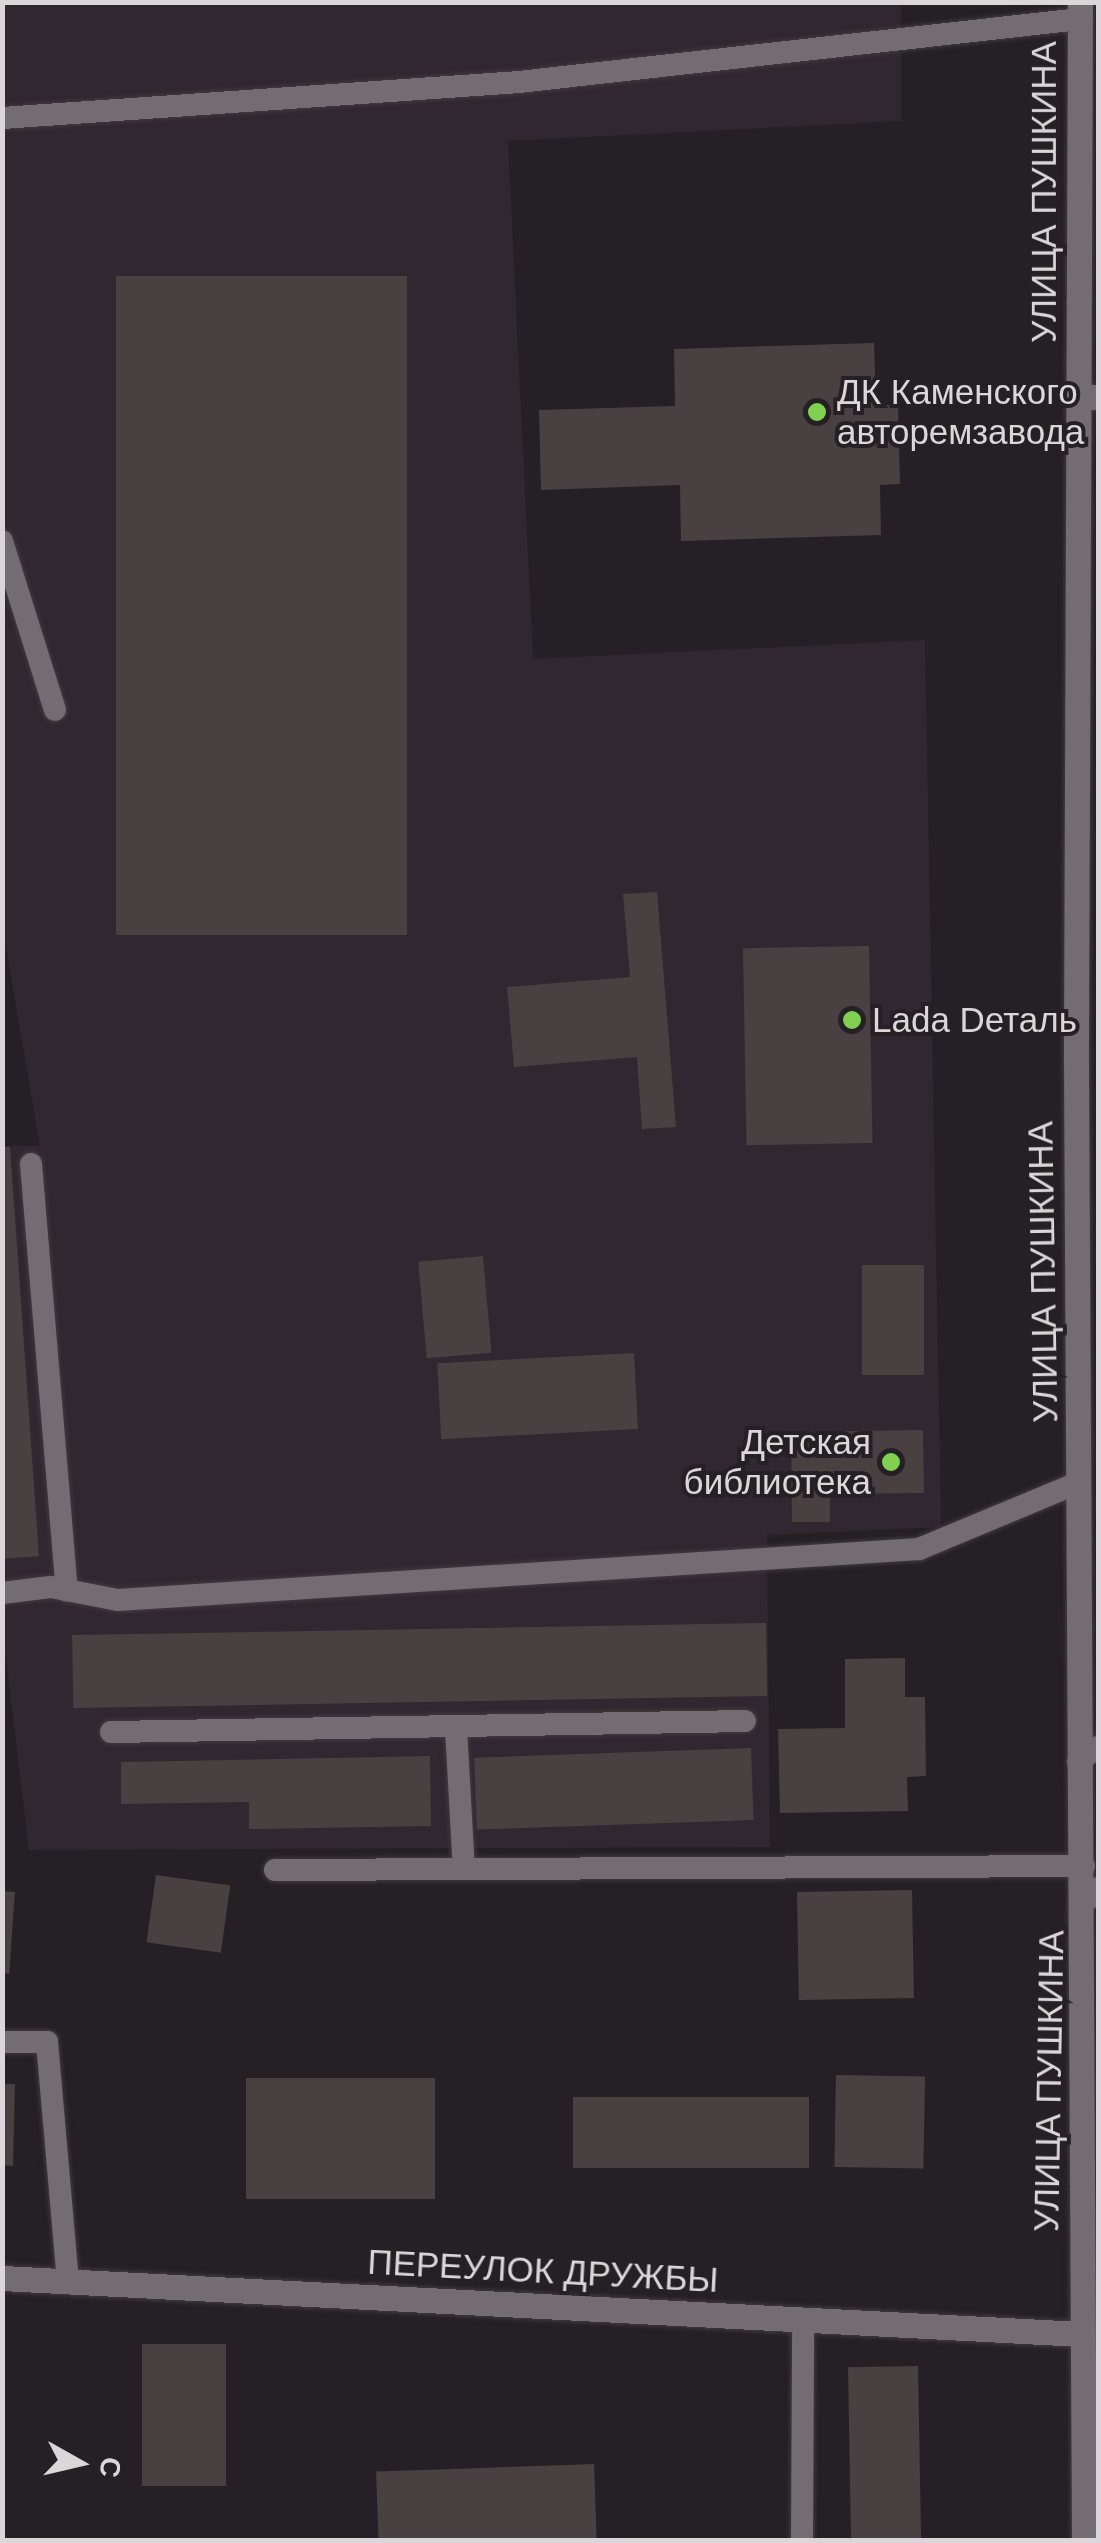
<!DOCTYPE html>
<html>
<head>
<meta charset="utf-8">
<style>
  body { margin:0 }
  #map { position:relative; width:1101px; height:2543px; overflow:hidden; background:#252025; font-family:Arial,sans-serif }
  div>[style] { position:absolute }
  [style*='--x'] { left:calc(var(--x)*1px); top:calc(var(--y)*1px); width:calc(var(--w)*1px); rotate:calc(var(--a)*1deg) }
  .built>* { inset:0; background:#312730 }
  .building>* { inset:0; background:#494042; transform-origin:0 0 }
  .roads { filter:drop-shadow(0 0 2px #3f3b3f) drop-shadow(0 0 2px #3f3b3f) }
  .service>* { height:22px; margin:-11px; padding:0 11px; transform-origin:11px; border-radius:11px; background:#736c72 }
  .minor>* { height:25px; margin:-12.5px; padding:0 12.5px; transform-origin:12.5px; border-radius:12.5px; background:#736c72 }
  .tertiary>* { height:25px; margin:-12.5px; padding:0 12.5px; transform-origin:12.5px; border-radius:12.5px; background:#736c72 }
  .dots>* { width:28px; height:28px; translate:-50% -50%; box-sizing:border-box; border:5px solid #252025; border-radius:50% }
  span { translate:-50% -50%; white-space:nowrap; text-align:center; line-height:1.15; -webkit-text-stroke:8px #252025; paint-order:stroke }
  .street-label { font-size:35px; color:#dad6d9 }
  .poi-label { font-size:35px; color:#dad6d9 }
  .left { translate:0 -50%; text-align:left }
  .right { translate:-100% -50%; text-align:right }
  .frame { position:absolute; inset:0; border:5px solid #dad6d9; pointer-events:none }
  .north { position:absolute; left:30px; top:2413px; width:100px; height:100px; -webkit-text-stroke:8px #252025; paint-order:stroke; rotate:98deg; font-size:28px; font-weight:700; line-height:40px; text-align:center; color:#dad6d9 }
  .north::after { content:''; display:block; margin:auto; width:35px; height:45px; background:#dad6d9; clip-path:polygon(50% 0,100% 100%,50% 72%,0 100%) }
</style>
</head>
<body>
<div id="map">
  <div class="built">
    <i style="clip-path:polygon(2px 3px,901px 3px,901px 121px,508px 141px,533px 659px,925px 640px,941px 1527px,767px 1535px,770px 1847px,29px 1850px,2px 1626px,3px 1146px,40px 1146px,2px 924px)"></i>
  </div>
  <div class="building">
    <i style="left:116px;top:276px;width:291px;height:659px"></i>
    <i style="clip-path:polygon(874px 343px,876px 405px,898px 405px,900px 484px,880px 485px,881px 535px,681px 541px,680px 485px,541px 490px,539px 410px,675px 406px,674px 349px)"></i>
    <i style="clip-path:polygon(657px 892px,676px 1127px,642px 1129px,637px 1057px,514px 1067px,507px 987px,630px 977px,623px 894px)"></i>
    <i style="left:869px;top:946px;width:197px;height:126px;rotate:89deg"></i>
    <i style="clip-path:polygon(2px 1147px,10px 1147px,39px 1556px,2px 1559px)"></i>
    <i style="left:483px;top:1256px;width:97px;height:65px;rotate:85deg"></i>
    <i style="left:924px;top:1265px;width:110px;height:62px;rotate:90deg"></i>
    <i style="left:634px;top:1353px;width:76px;height:197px;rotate:87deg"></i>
    <i style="clip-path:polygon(923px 1430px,924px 1493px,830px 1494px,830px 1522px,792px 1522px,791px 1432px)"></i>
    <i style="left:766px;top:1623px;width:73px;height:694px;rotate:89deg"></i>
    <i style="clip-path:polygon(905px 1658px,905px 1697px,925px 1697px,926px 1776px,907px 1777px,908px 1811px,780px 1813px,778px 1729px,845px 1728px,845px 1659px)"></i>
    <i style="left:751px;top:1748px;width:72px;height:277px;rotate:88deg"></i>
    <i style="clip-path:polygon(430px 1756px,431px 1826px,249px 1829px,249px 1802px,121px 1804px,121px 1762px)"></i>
    <i style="left:156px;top:1875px;width:75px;height:68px;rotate:8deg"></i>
    <i style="left:912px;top:1890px;width:108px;height:115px;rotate:89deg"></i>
    <i style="left:2px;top:1891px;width:13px;height:82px;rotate:4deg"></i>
    <i style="left:836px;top:2075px;width:89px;height:92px;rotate:1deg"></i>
    <i style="left:435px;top:2078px;width:121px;height:189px;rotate:90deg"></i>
    <i style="clip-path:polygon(2px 2084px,15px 2084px,13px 2166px,2px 2165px)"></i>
    <i style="left:573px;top:2097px;width:236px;height:71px"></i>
    <i style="left:142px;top:2344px;width:84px;height:142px"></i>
    <i style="left:918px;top:2366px;width:174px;height:70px;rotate:89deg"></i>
    <i style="left:594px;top:2464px;width:76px;height:218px;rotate:88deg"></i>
  </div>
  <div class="roads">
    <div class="service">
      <i style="--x:2;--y:118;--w:518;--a:-3.98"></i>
      <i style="--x:519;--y:82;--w:565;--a:-6.41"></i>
      <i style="--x:2;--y:541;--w:177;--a:72.6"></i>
      <i style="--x:31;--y:1164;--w:428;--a:85.2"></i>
      <i style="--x:2;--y:1593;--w:49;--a:-7"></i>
      <i style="--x:51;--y:1587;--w:68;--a:11"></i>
      <i style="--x:118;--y:1600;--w:803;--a:-3.64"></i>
      <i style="--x:919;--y:1549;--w:174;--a:-22.6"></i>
      <i style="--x:456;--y:1728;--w:141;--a:86.8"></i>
      <i style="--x:111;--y:1732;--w:634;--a:-0.99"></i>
      <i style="--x:1078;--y:1762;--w:25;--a:-37"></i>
      <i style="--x:275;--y:1870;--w:809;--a:-0.28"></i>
      <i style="--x:2;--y:2042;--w:45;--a:0"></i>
      <i style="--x:47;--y:2042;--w:240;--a:85"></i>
      <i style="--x:802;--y:2540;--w:220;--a:-89.7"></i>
    </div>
    <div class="minor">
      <i style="--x:1078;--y:397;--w:20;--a:0"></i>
      <i style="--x:1086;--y:1898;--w:15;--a:-37"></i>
      <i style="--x:2;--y:2278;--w:1079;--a:2.97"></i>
    </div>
    <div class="tertiary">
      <i style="--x:1080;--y:2;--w:1062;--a:90.22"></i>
      <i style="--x:1076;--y:1064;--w:1476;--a:89.69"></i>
    </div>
  </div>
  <div class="dots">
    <i style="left:817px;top:412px;background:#80d051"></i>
    <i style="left:852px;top:1020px;background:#80d051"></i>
    <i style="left:891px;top:1462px;background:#80d051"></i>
  </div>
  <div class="street-label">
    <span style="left:1044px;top:192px;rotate:-90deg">УЛИЦА ПУШКИНА</span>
    <span style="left:1043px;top:1272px;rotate:-91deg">УЛИЦА ПУШКИНА</span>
    <span style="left:1049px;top:2081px;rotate:-89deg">УЛИЦА ПУШКИНА</span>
    <span style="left:543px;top:2271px;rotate:3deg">ПЕРЕУЛОК ДРУЖБЫ</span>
  </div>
  <div class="poi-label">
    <span class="left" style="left:837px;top:412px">ДК Каменского<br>авторемзавода</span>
    <span class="left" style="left:872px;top:1020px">Lada Dеталь</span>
    <span class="right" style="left:871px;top:1462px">Детская<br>библиотека</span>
  </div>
  <div class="frame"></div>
  <div class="north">С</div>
</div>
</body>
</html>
